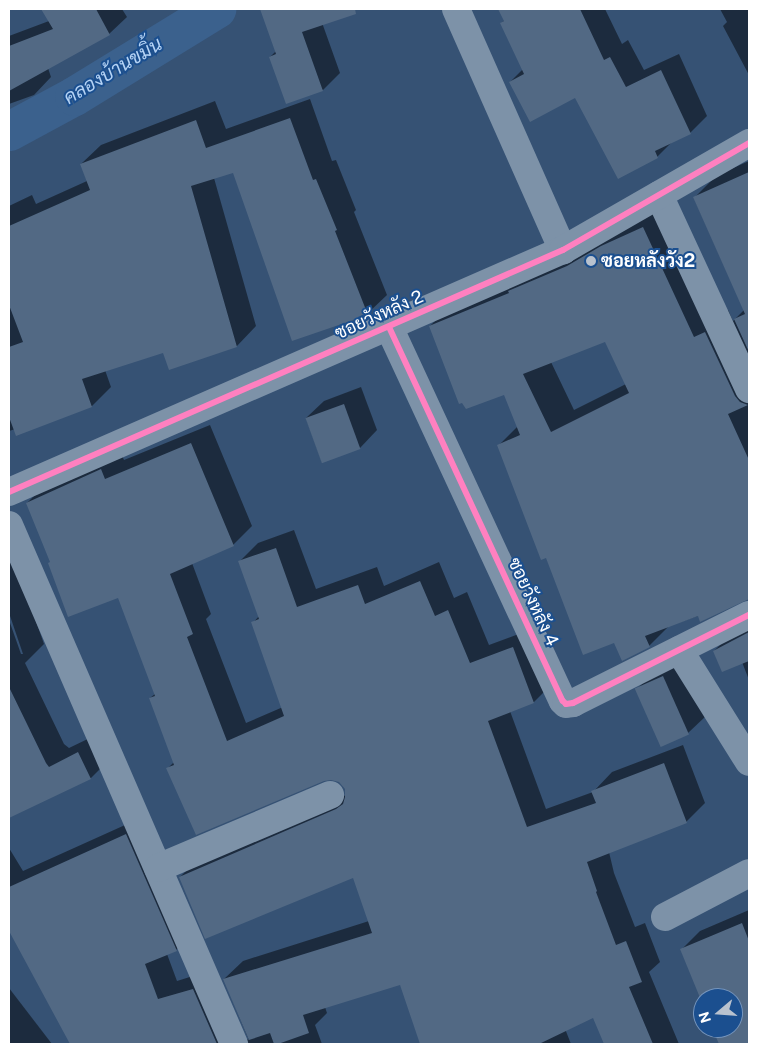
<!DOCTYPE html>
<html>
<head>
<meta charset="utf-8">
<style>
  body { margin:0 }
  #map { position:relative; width:758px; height:1053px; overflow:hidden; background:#365274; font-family:"Public Sans",Sarabun,sans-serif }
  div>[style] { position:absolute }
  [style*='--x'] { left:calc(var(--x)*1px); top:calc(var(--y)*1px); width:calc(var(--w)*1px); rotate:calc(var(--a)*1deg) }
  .shadow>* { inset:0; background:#0007 }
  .canal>* { height:39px; margin:-19.5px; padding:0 19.5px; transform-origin:19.5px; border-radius:19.5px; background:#3b618d }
  .building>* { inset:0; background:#526984; transform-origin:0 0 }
  .minor>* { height:28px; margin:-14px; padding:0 14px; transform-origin:14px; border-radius:14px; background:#7d92a8 }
  .cycleway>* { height:6px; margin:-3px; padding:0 3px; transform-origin:3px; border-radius:3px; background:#ff80c0 }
  .dots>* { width:14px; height:14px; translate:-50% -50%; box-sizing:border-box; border:2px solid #1b4f8f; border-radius:50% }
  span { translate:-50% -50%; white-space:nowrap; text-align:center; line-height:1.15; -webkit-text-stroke:4px #1b4f8f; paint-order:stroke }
  .poi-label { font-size:18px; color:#fff; font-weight:700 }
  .left { translate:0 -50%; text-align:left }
  .street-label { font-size:18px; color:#fff }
  .water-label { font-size:19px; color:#b5d3f5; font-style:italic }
  .frame { position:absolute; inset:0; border:10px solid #fff; pointer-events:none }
  .north { position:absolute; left:693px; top:988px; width:50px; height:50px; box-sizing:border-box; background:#1b4f8f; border:1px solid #7695bc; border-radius:50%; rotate:252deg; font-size:14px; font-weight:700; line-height:20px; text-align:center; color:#fff }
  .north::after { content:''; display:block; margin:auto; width:18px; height:22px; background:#b9c2ce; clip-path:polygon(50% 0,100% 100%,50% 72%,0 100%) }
</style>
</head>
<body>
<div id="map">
  <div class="shadow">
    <i style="clip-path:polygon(43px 9px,122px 9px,127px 17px,109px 34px,48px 68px,51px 77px,34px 95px,9px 104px,9px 36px,49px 21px)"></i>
    <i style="clip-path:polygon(261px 9px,326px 9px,326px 11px,320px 17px,340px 73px,323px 90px,270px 57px,276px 51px)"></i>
    <i style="clip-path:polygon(499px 9px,605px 9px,622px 44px,628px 40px,644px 70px,679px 54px,707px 116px,690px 133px,673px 141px,657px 157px,618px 177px,576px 97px,510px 82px,523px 69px,501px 23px,505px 20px)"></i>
    <i style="clip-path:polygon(720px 9px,749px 9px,749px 75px,723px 26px,727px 22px)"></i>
    <i style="clip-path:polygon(310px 99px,332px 161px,336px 160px,356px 210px,354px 212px,387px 295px,367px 314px,233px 171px,214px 178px,256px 326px,237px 346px,170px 368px,164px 351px,105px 370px,111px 387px,92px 406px,9px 431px,9px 206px,32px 195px,36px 204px,87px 181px,81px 164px,101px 145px,215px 101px,226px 129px)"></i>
    <i style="clip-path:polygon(evenodd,749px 161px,749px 598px,669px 626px,649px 646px,614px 641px,547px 556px,498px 446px,518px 426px,505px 394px,430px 326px,453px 303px,666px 205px,717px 316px,728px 310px,733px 321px,744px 310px,694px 198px,717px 175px,749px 161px,606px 340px,626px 384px,574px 410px,551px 362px,606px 340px)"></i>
    <i style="clip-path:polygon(361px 387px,377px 430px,360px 448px,322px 462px,306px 418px,324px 401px)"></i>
    <i style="clip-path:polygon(210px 425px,252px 526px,233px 545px,192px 563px,211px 614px,206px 619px,246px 723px,283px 707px,253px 623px,259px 616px,239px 562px,258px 543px,294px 530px,316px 589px,377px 567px,384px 586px,439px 562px,454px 598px,467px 592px,489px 645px,532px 629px,553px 683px,534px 702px,510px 711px,546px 809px,593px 792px,612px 772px,683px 745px,705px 803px,686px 822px,609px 852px,614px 873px,635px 927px,645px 923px,660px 962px,649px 972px,679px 1044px,605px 1044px,536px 875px,509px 886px,571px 1044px,422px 1044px,400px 983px,325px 1007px,327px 1013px,315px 1025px,322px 1044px,71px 1044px,11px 932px,9px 934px,9px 848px,23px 871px,145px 816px,195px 931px,176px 950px,167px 954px,177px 981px,212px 970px,244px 1038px,249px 1040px,224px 979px,243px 961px,369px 921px,354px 876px,180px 877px,199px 858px,346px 795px,346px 789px,340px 781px,332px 778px,168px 768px,174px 762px,150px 698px,156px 693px,119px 597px,51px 561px,27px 503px,46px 484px,120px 451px,124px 460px)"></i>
    <i style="clip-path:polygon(9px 545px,44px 644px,25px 663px,64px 744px,69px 748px,98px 734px,110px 759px,91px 778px,9px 817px,9px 620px,21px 654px,23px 654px,9px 613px)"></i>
    <i style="clip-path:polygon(749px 621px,749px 680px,742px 662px,714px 651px,737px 628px)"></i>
    <i style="clip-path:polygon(680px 659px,706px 716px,688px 733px,636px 690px,654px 672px)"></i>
    <i style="clip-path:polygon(749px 910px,749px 1044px,720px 1044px,714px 1028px,733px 1028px,733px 998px,703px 998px,703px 1002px,681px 950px,700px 931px)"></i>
    <i style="clip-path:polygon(9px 988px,52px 1044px,9px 1044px)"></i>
  </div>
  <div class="canal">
    <i style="--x:9;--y:131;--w:74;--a:-28.3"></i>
    <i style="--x:74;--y:96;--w:167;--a:-31.5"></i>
  </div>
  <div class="building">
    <i style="clip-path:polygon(41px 9px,96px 9px,110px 35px,9px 91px,9px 46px,53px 29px)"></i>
    <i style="clip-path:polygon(260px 9px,355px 9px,356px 14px,302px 32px,323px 91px,286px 104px,269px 57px,276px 54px)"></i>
    <i style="clip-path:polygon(498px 9px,580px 9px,604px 60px,610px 57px,626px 87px,661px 70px,691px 134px,655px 151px,658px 158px,618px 179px,575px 98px,530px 122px,509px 82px,524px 74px,500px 23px,504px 21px)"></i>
    <i style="clip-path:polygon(290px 118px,313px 180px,316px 179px,337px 230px,335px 231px,368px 315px,292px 341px,233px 173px,191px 186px,237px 347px,169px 370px,163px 353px,82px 379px,92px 407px,16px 436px,9px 417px,9px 347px,23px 342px,9px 305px,9px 226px,90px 190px,80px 164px,196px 120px,206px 148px)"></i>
    <i style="clip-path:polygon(749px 172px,749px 352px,734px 319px,745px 314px,693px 197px)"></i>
    <i style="clip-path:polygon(evenodd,643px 227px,694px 337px,705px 332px,735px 396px,740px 402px,748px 405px,728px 414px,749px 460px,749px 599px,700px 622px,698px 616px,645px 636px,650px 647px,622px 661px,614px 643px,583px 655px,546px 558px,541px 560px,497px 445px,520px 435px,504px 395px,466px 409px,462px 403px,459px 404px,429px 326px,509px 293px,508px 291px,567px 266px,601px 246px,643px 227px,605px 342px,629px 393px,551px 432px,523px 374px,605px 342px)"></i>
    <i style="left:344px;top:404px;width:48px;height:41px;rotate:70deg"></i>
    <i style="clip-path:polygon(191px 443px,234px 546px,170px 574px,193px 634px,187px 637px,227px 741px,284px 716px,251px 622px,259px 619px,238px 561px,276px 548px,297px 607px,358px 585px,365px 604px,420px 581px,435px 616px,448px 610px,470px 663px,513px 647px,534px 703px,488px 721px,527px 827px,596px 803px,591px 791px,664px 763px,687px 823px,587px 862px,597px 891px,596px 892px,616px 945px,626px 941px,642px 982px,629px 987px,653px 1044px,604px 1044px,593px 1018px,539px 1044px,420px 1044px,400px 985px,303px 1015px,309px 1033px,278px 1044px,274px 1044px,270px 1033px,249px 1040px,223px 979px,372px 933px,353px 878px,205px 939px,179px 877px,336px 809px,343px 804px,345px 797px,345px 789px,339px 782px,331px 780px,324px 781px,196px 835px,166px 768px,174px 765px,149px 698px,155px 696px,118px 598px,68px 617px,48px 563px,50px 562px,26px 503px,101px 469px,105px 479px)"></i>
    <i style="clip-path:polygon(749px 632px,749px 661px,722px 672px,713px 651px)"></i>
    <i style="left:663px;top:676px;width:64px;height:31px;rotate:66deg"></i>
    <i style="clip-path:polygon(9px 687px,46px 763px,49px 767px,78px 752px,91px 779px,9px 818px)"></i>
    <i style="clip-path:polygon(126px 834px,177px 951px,145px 964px,158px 999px,193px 989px,217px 1044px,70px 1044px,9px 931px,9px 887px)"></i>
    <i style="clip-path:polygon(742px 923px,749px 941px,749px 1044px,719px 1044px,712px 1028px,733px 1028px,733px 998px,703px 998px,703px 1005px,680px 949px)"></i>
  </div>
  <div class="minor">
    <i style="--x:456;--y:9;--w:264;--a:66.1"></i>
    <i style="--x:659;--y:195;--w:214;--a:65.1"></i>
    <i style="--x:389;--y:327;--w:412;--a:65.1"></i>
    <i style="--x:563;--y:701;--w:4;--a:45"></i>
    <i style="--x:566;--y:704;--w:7;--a:-8"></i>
    <i style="--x:573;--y:703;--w:197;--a:-26.6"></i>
    <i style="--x:9;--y:492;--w:605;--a:-23.6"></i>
    <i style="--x:563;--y:250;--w:215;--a:-29.9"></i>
    <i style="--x:9;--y:525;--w:566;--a:66.56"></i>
    <i style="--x:679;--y:650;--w:132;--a:58"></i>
    <i style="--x:158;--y:868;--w:187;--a:-23"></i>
    <i style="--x:665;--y:917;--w:95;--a:-27.6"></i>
  </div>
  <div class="cycleway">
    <i style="--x:389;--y:327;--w:412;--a:65.1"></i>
    <i style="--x:563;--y:701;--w:4;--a:45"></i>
    <i style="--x:566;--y:704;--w:7;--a:-8"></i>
    <i style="--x:573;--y:703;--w:197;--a:-26.6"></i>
    <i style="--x:9;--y:492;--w:605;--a:-23.6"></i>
    <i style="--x:563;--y:250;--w:215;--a:-29.9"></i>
  </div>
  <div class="dots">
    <i style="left:591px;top:261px;background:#b9c2ce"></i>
  </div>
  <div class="poi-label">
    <span class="left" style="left:601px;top:261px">ซอยหลังวัง2</span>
  </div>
  <div class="street-label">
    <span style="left:379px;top:315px;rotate:-24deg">ซอยวังหลัง 2</span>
    <span style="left:533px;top:602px;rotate:65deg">ซอยวังหลัง 4</span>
  </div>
  <div class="water-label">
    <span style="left:113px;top:71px;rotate:-31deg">คลองบ้านขมิ้น</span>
  </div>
  <div class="frame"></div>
  <div class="north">N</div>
</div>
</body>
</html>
